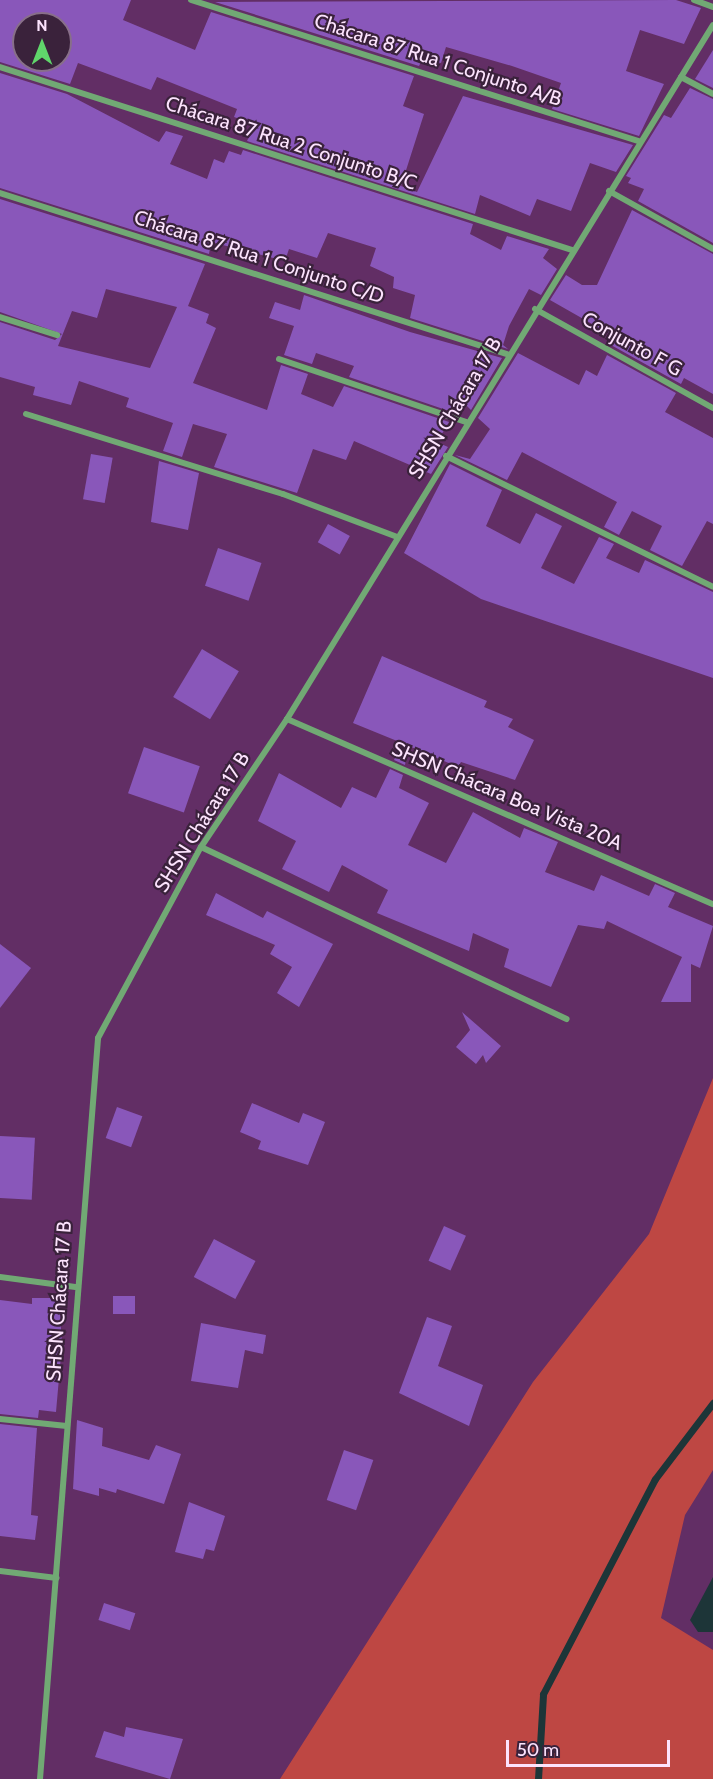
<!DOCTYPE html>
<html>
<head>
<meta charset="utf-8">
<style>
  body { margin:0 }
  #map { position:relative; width:713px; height:1779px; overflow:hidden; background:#622e65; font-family:Cabin,sans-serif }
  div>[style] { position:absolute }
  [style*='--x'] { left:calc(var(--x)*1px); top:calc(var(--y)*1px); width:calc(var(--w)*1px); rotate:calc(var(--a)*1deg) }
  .forest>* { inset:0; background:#be4743 }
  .water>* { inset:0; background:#1d3538 }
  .stream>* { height:7px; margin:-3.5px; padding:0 3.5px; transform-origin:3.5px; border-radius:3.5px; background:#1d3538 }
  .building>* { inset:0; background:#8957ba; transform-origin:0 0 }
  .minor>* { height:6px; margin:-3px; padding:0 3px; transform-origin:3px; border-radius:3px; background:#71a974 }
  span { translate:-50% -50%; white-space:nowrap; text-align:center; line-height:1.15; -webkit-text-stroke:4.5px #3a223b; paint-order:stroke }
  .street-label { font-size:20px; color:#fce3fd }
  .north { position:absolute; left:12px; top:12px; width:60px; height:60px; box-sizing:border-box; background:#3a223b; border:2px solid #886f89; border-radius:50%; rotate:0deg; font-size:16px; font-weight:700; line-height:24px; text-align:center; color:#fce3fd }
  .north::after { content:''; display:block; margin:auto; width:21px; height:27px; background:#60d56b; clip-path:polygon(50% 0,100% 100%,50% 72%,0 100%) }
  .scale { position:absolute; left:506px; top:1740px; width:164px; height:27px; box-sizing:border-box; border:3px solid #fce3fd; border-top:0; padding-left:8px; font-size:18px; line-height:21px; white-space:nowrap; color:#fce3fd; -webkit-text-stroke:4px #3a223b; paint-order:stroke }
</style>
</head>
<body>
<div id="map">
  <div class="forest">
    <i style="clip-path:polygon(713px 1078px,713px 1470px,685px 1515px,661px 1618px,713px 1650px,713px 1779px,280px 1779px,533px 1382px,649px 1234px)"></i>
  </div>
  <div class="water">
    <i style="clip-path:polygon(713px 1577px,713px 1632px,698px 1632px,690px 1620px)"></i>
  </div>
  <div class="stream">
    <i style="--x:538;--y:1779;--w:85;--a:-86.6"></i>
    <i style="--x:543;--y:1694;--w:242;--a:-62.5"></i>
    <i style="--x:655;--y:1479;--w:96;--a:-52.7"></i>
  </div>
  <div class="building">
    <i style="clip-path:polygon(evenodd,0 0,131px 0,123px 20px,195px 50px,211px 12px,414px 76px,403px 106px,424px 114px,401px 186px,417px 192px,463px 96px,633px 145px,616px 172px,590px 163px,571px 211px,537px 199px,530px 216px,480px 195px,475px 214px,247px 141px,255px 124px,234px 117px,237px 109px,157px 77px,151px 90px,78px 63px,70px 84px,0 62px,0 0,24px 24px,60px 24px,60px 60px,24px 60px,24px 24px)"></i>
    <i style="clip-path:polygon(676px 0,701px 8px,684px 44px,640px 30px,626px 71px,664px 84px,639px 136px,552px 109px,561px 83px,512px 66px,446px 47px,441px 63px,423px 58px,419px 66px,215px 2px)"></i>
    <i style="clip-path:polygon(713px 50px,713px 88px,695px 79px)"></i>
    <i style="clip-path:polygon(0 73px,67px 94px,159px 142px,166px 131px,183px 136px,170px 164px,207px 179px,214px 159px,224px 163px,229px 151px,241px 155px,243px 150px,473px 224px,470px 234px,501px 250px,507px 236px,549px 249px,543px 258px,557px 269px,541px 295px,529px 289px,509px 326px,503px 345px,508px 349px,410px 318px,415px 295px,393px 288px,394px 277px,370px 266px,376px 248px,328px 233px,317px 258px,289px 249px,285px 261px,211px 242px,209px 254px,0 188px)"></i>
    <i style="clip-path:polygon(690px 88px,713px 99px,713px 243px,638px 201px,644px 189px,628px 183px,631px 178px,626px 176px,664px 115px,671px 118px)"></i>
    <i style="clip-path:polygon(evenodd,0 199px,205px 264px,188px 306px,209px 314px,206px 323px,216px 328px,193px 383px,267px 410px,281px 365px,308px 374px,301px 394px,333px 407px,344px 386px,449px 422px,437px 442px,448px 447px,431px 474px,354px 441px,346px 460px,313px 449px,297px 493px,214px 467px,227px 434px,193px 424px,182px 457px,163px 451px,173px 423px,126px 407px,129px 398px,79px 381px,71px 405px,33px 395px,35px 387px,0 377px,0 322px,55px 340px,62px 334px,0 312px,0 199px,106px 289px,177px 307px,150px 368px,58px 346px,72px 311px,97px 318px,106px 289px)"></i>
    <i style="clip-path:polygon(632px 210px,713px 254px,713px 394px,684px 378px,681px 384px,611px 345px,615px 337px,550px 300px,566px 275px,582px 285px,597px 285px)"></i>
    <i style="clip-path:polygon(304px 295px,410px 332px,502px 358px,471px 410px,462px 401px,455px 413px,349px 377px,354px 366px,316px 353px,312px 364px,284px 355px,294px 326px,269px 318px,275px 302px,300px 310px)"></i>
    <i style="clip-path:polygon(518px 353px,579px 385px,586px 370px,597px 376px,607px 355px,676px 393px,665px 412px,713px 438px,713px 524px,707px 521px,682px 566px,650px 550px,662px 526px,632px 511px,619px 535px,604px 527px,617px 502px,522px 452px,507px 480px,455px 455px,470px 459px,490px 429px,478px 418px)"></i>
    <i style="left:91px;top:454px;width:22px;height:46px;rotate:10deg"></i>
    <i style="clip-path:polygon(159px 461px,199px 473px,188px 530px,151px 522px)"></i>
    <i style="clip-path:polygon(450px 464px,502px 490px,486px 526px,520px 544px,536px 513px,562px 526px,541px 568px,574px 584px,599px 537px,614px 544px,606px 558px,639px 573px,645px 560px,713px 592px,713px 678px,481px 599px,404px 553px)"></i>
    <i style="left:328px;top:524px;width:25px;height:21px;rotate:29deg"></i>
    <i style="left:218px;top:548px;width:46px;height:40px;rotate:19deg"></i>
    <i style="left:202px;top:649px;width:43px;height:56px;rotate:31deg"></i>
    <i style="clip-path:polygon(382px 656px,487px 701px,484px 707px,513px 719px,508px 727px,534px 740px,515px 780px,461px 762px,458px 767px,409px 746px,405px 765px,394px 760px,402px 743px,353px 723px)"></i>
    <i style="left:144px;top:747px;width:59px;height:49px;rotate:19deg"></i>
    <i style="clip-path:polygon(390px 769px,403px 775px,399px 788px,429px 803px,408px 845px,446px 863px,473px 812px,520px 838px,524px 828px,558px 842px,545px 872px,594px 891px,601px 875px,649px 896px,655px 884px,675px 893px,668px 907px,713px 926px,700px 968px,691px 964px,691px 1002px,661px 1002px,682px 957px,607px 921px,604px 929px,578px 925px,551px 987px,504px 967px,509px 949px,473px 933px,469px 951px,377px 913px,388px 890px,342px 865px,329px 892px,282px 869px,296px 841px,258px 821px,279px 773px,341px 808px,352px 787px,376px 798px)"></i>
    <i style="clip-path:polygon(216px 893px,263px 918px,267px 911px,333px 944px,299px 1007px,277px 993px,292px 967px,270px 954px,275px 945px,206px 915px)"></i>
    <i style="clip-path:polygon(0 944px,31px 968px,0 1008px)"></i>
    <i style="clip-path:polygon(462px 1012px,501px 1046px,486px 1063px,483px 1055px,476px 1064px,456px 1047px,470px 1030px)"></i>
    <i style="clip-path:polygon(252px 1103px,299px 1123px,303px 1113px,325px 1122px,308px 1165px,258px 1149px,261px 1141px,240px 1132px)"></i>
    <i style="left:117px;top:1107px;width:27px;height:33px;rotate:20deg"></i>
    <i style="left:0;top:1136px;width:35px;height:62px;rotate:3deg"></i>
    <i style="left:444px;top:1226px;width:24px;height:38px;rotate:24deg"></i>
    <i style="left:214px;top:1239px;width:47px;height:43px;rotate:28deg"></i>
    <i style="left:113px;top:1296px;width:22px;height:18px"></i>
    <i style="clip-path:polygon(32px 1298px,59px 1298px,62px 1344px,56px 1412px,39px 1410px,38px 1418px,0 1414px,0 1300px,32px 1304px)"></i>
    <i style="clip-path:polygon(427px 1317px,452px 1326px,438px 1366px,483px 1385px,469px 1426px,399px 1393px)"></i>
    <i style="clip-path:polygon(201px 1323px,266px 1335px,263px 1354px,245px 1350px,238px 1388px,191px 1381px)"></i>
    <i style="clip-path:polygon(77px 1420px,103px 1428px,102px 1446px,149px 1460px,156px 1445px,181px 1454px,164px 1504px,117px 1489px,116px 1493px,99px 1488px,99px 1496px,73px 1489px)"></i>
    <i style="clip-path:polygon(0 1424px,37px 1428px,31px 1515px,38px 1516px,35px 1540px,0 1536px)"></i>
    <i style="left:344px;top:1450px;width:31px;height:53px;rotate:19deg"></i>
    <i style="clip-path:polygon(189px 1502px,225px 1516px,214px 1551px,206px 1549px,203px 1559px,175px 1552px)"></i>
    <i style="left:104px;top:1603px;width:33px;height:18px;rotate:18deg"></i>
    <i style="clip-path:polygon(126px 1727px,183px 1739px,170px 1779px,95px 1757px,104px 1731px,124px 1737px)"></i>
  </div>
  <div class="minor">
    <i style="--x:191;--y:0;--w:471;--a:17.5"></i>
    <i style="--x:694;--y:0;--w:20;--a:20"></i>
    <i style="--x:0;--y:67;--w:601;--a:17.74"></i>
    <i style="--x:681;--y:77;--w:36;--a:28"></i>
    <i style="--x:609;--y:191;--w:119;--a:29.1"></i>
    <i style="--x:0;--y:193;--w:532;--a:17.62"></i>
    <i style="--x:535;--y:309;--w:204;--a:29.1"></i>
    <i style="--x:0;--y:317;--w:60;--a:17.5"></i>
    <i style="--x:279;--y:359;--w:197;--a:18.6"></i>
    <i style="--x:26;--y:414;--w:269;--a:17.3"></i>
    <i style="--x:283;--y:494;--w:120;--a:20.6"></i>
    <i style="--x:446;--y:456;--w:297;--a:26.1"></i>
    <i style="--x:287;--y:719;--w:464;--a:23.5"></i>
    <i style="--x:201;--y:847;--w:404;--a:25.2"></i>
    <i style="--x:0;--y:1277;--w:76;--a:7.6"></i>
    <i style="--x:0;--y:1419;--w:67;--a:6"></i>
    <i style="--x:0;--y:1571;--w:57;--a:7"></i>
    <i style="--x:40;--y:1779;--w:743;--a:-85.52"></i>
    <i style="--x:98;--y:1038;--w:217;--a:-61.7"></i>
    <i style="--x:201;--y:847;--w:154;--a:-56.1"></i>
    <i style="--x:287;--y:719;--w:814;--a:-58.46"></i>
  </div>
  <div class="street-label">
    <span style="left:438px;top:60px;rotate:18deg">Chácara 87 Rua 1 Conjunto A/B</span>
    <span style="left:291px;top:143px;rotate:18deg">Chácara 87 Rua 2 Conjunto B/C</span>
    <span style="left:259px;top:257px;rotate:18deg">Chácara 87 Rua 1 Conjunto C/D</span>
    <span style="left:632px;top:344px;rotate:29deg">Conjunto F G</span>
    <span style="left:455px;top:408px;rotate:-59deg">SHSN Chácara 17 B</span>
    <span style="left:507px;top:796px;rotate:23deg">SHSN Chácara Boa Vista 20A</span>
    <span style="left:202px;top:822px;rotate:-58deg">SHSN Chácara 17 B</span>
    <span style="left:59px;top:1301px;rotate:-86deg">SHSN Chácara 17 B</span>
  </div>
  <div class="north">N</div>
  <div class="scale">50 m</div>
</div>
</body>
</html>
